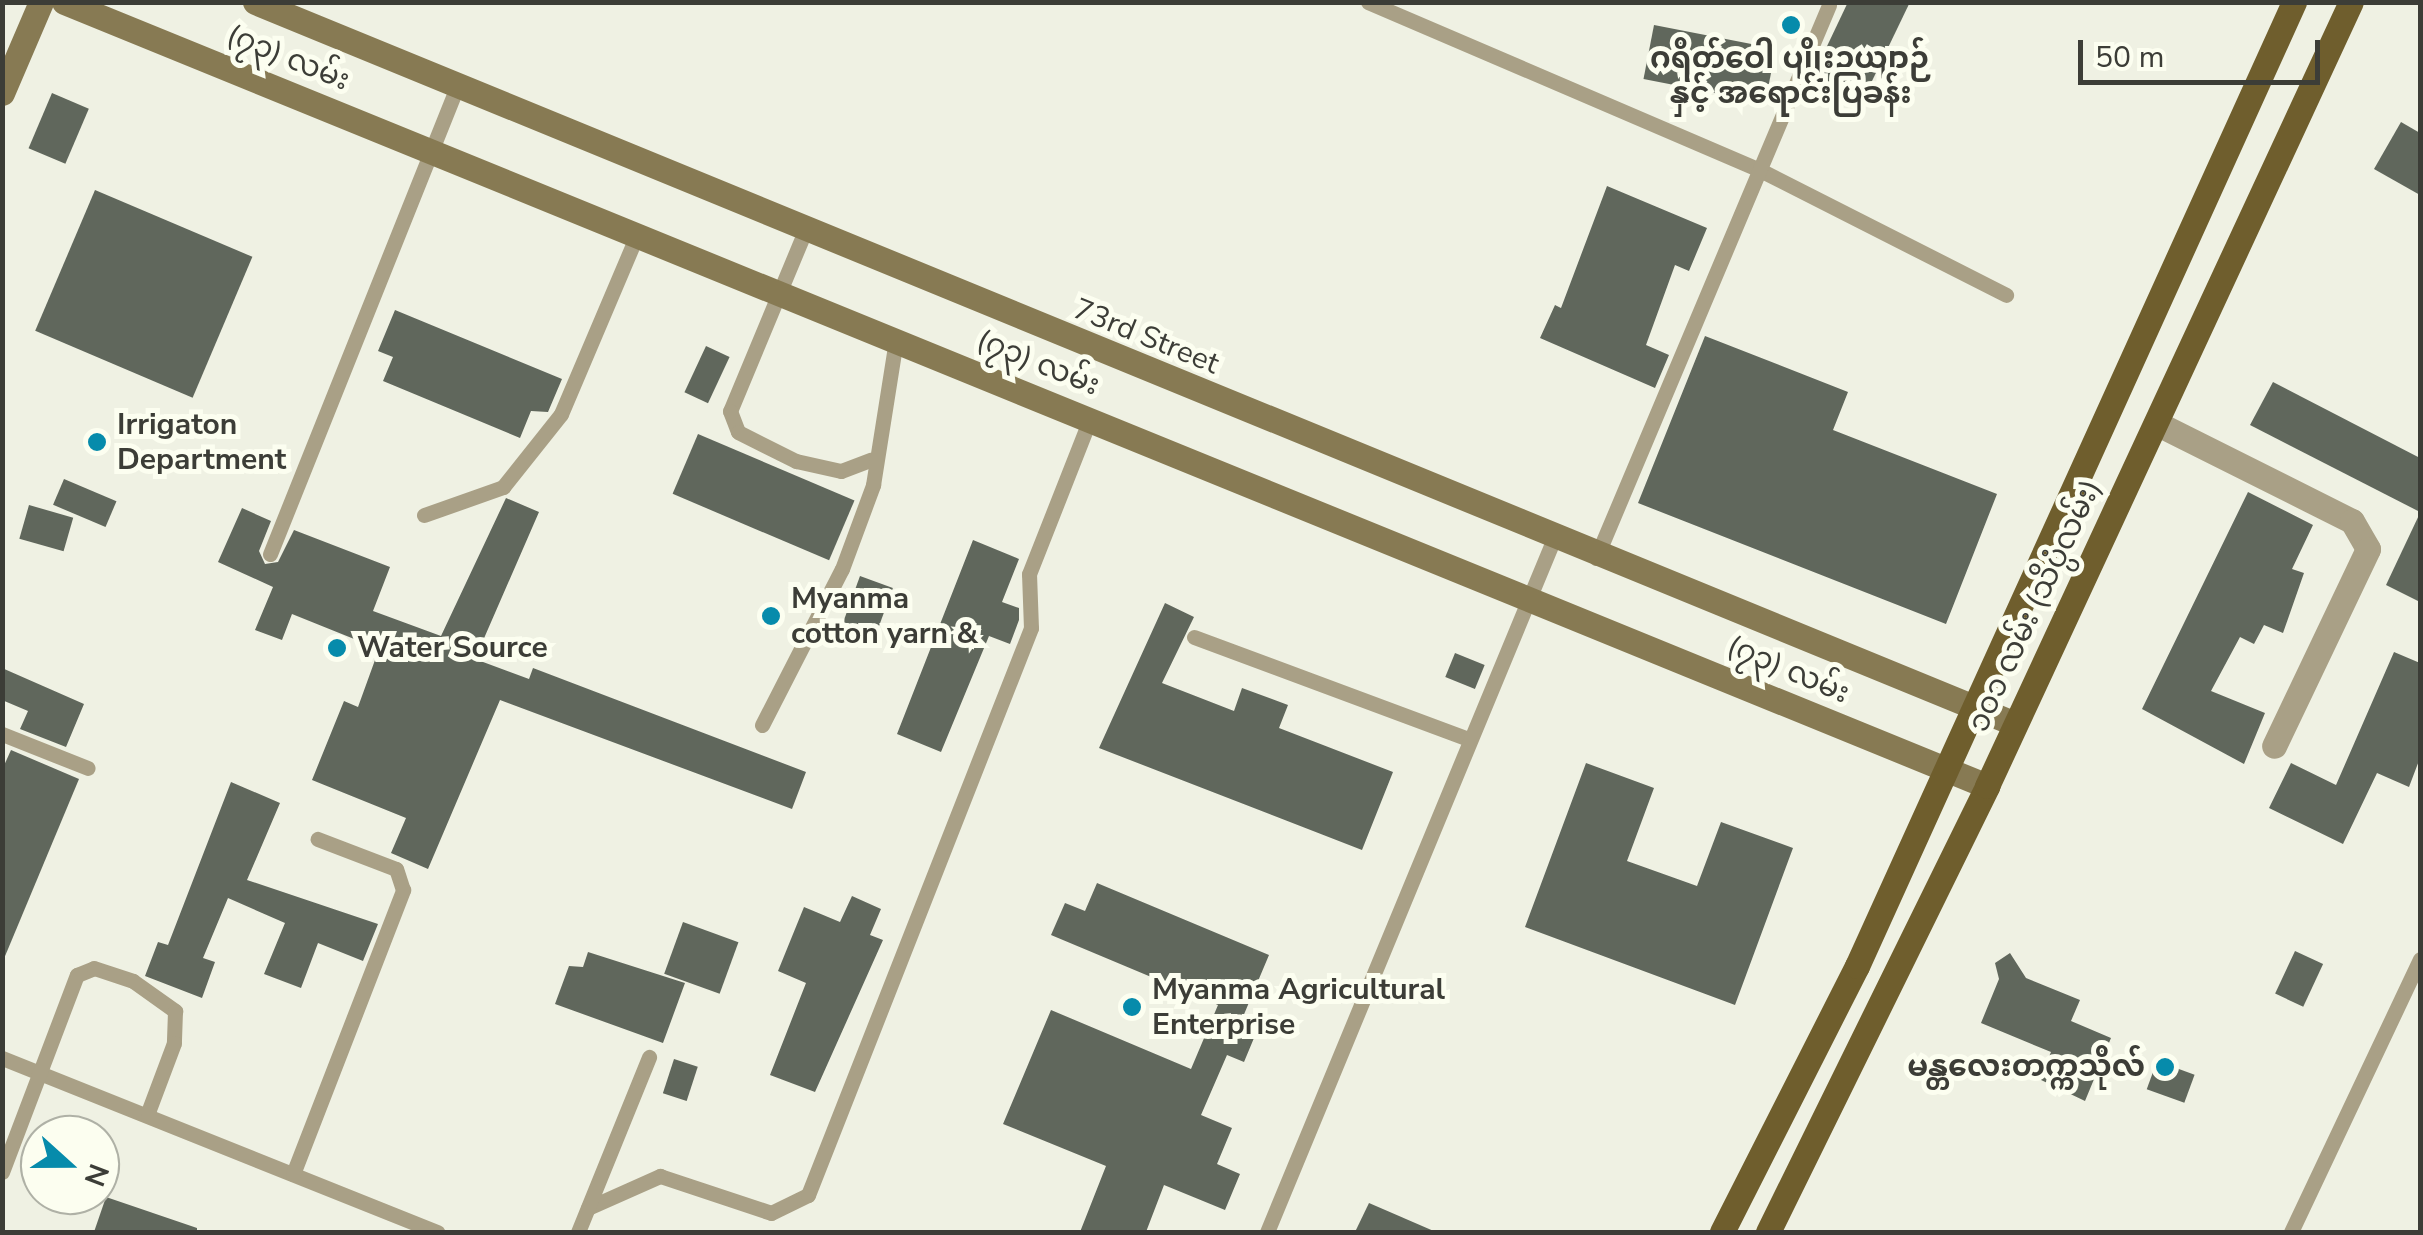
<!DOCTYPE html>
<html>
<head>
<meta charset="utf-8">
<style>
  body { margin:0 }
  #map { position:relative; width:2423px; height:1235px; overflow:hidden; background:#eff1e3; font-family:"Nunito Sans","Noto Sans Myanmar",sans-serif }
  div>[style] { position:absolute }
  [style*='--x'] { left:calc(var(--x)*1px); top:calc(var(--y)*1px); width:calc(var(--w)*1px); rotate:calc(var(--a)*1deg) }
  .building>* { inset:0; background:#60675c; transform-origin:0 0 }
  .lane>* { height:15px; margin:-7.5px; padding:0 7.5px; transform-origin:7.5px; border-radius:7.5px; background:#a9a086 }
  .street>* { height:25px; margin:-12.5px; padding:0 12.5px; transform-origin:12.5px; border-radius:12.5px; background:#a9a086 }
  .secondary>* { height:25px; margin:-12.5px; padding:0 12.5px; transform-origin:12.5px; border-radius:12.5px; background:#877a53 }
  .primary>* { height:25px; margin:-12.5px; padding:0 12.5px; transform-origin:12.5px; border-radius:12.5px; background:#6f5e2d }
  .dots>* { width:28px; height:28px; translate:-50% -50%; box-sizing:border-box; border:5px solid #fcfef0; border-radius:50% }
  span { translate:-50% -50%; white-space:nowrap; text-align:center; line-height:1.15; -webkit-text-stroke:10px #fcfef0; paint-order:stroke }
  .street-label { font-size:30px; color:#3c3d37 }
  .poi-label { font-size:30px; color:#3c3d37; font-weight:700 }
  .left { translate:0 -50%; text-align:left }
  .right { translate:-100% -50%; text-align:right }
  .frame { position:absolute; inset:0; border:5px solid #3c3d37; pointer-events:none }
  .north { position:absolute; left:20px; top:1115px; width:100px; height:100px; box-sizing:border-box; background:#fcfef0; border:2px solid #afb1a6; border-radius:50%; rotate:111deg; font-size:28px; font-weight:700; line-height:40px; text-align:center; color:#3c3d37 }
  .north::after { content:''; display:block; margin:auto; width:35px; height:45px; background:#068bab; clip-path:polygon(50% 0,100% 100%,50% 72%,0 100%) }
  .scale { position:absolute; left:2078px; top:40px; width:242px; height:45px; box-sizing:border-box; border:5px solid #3c3d37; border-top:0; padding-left:12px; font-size:30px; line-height:35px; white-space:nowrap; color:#3c3d37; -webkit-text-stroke:8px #fcfef0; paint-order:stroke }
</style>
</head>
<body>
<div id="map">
  <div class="building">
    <i style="clip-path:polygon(1848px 2px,1910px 2px,1860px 106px,1810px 82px)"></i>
    <i style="left:1654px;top:25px;width:124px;height:55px;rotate:11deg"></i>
    <i style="left:52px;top:93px;width:40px;height:60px;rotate:23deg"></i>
    <i style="clip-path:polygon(2401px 122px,2420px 133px,2420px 195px,2374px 169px)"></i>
    <i style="clip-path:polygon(1607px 186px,1707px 228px,1689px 271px,1675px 265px,1646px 345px,1669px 355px,1655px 388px,1540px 338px,1555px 305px,1561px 308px)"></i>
    <i style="left:95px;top:190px;width:171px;height:153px;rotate:23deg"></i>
    <i style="clip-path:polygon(395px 310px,562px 379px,548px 412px,531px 411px,520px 438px,383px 381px,393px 357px,378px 351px)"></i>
    <i style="clip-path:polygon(1705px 336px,1848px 392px,1833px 430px,1997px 494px,1946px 624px,1638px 503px)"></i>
    <i style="left:706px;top:346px;width:26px;height:51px;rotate:25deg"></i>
    <i style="clip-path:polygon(2273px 382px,2420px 458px,2420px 512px,2250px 425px)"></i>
    <i style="left:698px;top:434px;width:170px;height:65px;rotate:23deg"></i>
    <i style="left:64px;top:479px;width:57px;height:28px;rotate:23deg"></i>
    <i style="clip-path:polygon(2248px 492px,2313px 525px,2292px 569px,2304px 573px,2283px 633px,2264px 625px,2254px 644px,2240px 637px,2211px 691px,2265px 713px,2244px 764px,2142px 709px)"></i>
    <i style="clip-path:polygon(506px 498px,539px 512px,475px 659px,529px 679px,533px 668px,806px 772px,792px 809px,500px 700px,428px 869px,391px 853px,406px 818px,312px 780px,344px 701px,358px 707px,379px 649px,292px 614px,282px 640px,255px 630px,273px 587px,218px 562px,242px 508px,271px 521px,259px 551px,265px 564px,278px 562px,294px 530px,390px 567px,373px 611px,441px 636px)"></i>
    <i style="left:29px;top:505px;width:46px;height:35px;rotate:16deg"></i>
    <i style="clip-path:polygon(2420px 513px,2420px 602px,2386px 585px)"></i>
    <i style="clip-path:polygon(973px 540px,1019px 559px,1002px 602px,1019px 608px,1019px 620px,1010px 644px,989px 636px,941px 752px,897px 734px)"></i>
    <i style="left:860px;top:576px;width:35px;height:49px;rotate:20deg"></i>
    <i style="clip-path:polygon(1165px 603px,1194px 617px,1162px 683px,1234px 711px,1242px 688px,1288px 705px,1279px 728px,1393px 772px,1362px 850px,1099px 748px)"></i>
    <i style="clip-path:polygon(2394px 652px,2420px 663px,2420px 758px,2409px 787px,2377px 773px,2343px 844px,2269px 808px,2291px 763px,2336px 785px)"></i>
    <i style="left:1455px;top:653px;width:32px;height:26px;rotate:22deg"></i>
    <i style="clip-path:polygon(2px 668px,84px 704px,66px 747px,20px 729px,28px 711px,2px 700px)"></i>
    <i style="clip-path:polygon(11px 750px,79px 779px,3px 961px,2px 770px)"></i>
    <i style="clip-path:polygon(1586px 763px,1654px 788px,1627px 861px,1697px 886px,1721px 822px,1793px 848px,1735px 1005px,1525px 927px)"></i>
    <i style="clip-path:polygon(231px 782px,280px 803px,247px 880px,378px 924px,363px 961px,318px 943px,301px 988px,264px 974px,285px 923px,228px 898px,203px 958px,215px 962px,202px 998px,145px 976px,158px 942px,168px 945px)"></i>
    <i style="clip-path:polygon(1097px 883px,1269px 955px,1237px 1031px,1254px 1038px,1244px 1062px,1227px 1055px,1201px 1115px,1232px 1128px,1217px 1164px,1240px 1174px,1225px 1210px,1164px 1185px,1146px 1232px,1080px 1232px,1106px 1166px,1003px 1124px,1051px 1010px,1191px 1069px,1218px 1005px,1051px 935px,1065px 903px,1085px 911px)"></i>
    <i style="clip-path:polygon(852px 896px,881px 909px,870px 935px,883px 940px,815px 1092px,770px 1075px,806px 983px,778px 971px,804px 907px,840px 922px)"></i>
    <i style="left:683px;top:922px;width:59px;height:55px;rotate:20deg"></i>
    <i style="left:2295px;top:951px;width:31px;height:47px;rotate:25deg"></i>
    <i style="clip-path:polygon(588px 952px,685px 983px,663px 1043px,555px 1004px,569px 966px,583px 967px)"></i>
    <i style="clip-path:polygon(2010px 953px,2026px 978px,2080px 1000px,2071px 1021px,2111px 1038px,2085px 1101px,2039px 1079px,2051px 1052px,1981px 1023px,1999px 979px,1995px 963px)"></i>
    <i style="left:674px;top:1059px;width:25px;height:36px;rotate:18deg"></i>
    <i style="left:2157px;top:1061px;width:40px;height:30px;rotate:20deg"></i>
    <i style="clip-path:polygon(106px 1197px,197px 1228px,197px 1232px,94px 1232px)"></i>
    <i style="clip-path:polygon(1369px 1203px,1436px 1232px,1355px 1232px)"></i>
  </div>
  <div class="lane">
    <i style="--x:1368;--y:2;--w:426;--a:23.2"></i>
    <i style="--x:1760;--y:170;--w:276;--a:26.9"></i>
    <i style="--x:805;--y:231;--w:195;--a:112.6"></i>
    <i style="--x:730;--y:411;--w:22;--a:69"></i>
    <i style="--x:738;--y:432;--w:65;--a:26.6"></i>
    <i style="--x:796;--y:461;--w:46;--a:12.5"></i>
    <i style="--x:841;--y:471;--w:31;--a:-21"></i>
    <i style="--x:424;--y:515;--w:84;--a:-19.5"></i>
    <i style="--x:503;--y:487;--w:93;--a:-51.5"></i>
    <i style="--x:561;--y:414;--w:194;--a:-67"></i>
    <i style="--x:270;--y:554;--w:503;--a:-68.18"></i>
    <i style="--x:1596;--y:558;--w:600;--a:-67.15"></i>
    <i style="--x:1194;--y:637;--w:292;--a:20.4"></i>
    <i style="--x:762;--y:725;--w:175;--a:-62.9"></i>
    <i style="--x:842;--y:569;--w:90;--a:-69.7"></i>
    <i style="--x:873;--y:485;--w:147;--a:-81"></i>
    <i style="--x:2;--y:734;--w:92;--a:21.6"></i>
    <i style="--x:2;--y:1058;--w:469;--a:21.8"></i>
    <i style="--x:2;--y:1172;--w:211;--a:-69.2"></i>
    <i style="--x:77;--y:975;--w:18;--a:-22"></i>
    <i style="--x:94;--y:968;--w:41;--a:18.4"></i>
    <i style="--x:133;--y:981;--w:52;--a:35.5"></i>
    <i style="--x:175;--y:1011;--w:32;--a:92"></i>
    <i style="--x:174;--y:1043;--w:74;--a:110.6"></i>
    <i style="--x:293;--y:1174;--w:305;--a:-68.8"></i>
    <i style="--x:403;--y:890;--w:22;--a:-108"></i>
    <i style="--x:396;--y:869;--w:84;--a:-159"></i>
    <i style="--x:588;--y:1208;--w:79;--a:-24"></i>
    <i style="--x:660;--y:1176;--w:117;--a:18.4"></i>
    <i style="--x:771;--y:1213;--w:41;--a:-25.9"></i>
    <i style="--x:808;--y:1195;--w:609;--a:-68.53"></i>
    <i style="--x:1031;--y:628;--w:54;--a:-92.1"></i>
    <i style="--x:1029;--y:574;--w:167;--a:-68.5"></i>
    <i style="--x:578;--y:1232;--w:189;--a:-67.9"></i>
    <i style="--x:1267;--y:1232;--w:748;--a:-67.52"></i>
    <i style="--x:2291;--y:1232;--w:302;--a:-64.7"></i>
  </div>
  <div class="street">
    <i style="--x:2156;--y:423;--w:219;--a:26.6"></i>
    <i style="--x:2352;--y:521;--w:32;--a:60"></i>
    <i style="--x:2368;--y:549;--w:218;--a:115.5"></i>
  </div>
  <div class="secondary">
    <i style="--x:64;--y:2;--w:2077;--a:22.18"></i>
    <i style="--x:255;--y:2;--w:1902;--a:22.3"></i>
    <i style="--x:2;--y:93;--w:99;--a:-66.8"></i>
  </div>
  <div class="primary">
    <i style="--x:1722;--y:1232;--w:298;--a:-63.1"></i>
    <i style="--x:1857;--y:966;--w:1058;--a:-65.61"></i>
    <i style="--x:1768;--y:1232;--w:497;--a:-63.8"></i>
    <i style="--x:1987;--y:786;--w:864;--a:-65.1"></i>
  </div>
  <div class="dots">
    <i style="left:1791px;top:25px;background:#068bab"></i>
    <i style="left:97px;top:442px;background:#068bab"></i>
    <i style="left:771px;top:616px;background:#068bab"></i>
    <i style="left:337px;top:648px;background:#068bab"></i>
    <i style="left:1132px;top:1007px;background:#068bab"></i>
    <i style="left:2165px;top:1067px;background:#068bab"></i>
  </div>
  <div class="street-label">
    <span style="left:288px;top:58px;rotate:22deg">(၇၃) လမ်း</span>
    <span style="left:1146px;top:337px;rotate:22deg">73rd Street</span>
    <span style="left:1038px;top:363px;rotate:22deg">(၇၃) လမ်း</span>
    <span style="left:2035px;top:606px;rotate:-65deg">၁၀၁ လမ်း (သိပ္ပံလမ်း)</span>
    <span style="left:1788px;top:670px;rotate:23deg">(၇၃) လမ်း</span>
  </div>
  <div class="poi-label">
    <span style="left:1791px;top:76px">ဂရိတ်ဝေါ ပျိုးဥယျာဉ်<br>နှင့် အရောင်းပြခန်း</span>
    <span class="left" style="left:117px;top:442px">Irrigaton<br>Department</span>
    <span class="left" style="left:791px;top:616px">Myanma<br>cotton yarn &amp;</span>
    <span class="left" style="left:357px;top:648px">Water Source</span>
    <span class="left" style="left:1152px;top:1007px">Myanma Agricultural<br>Enterprise</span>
    <span class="right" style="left:2145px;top:1067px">မန္တလေးတက္ကသိုလ်</span>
  </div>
  <div class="frame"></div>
  <div class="north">N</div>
  <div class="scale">50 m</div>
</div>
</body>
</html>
